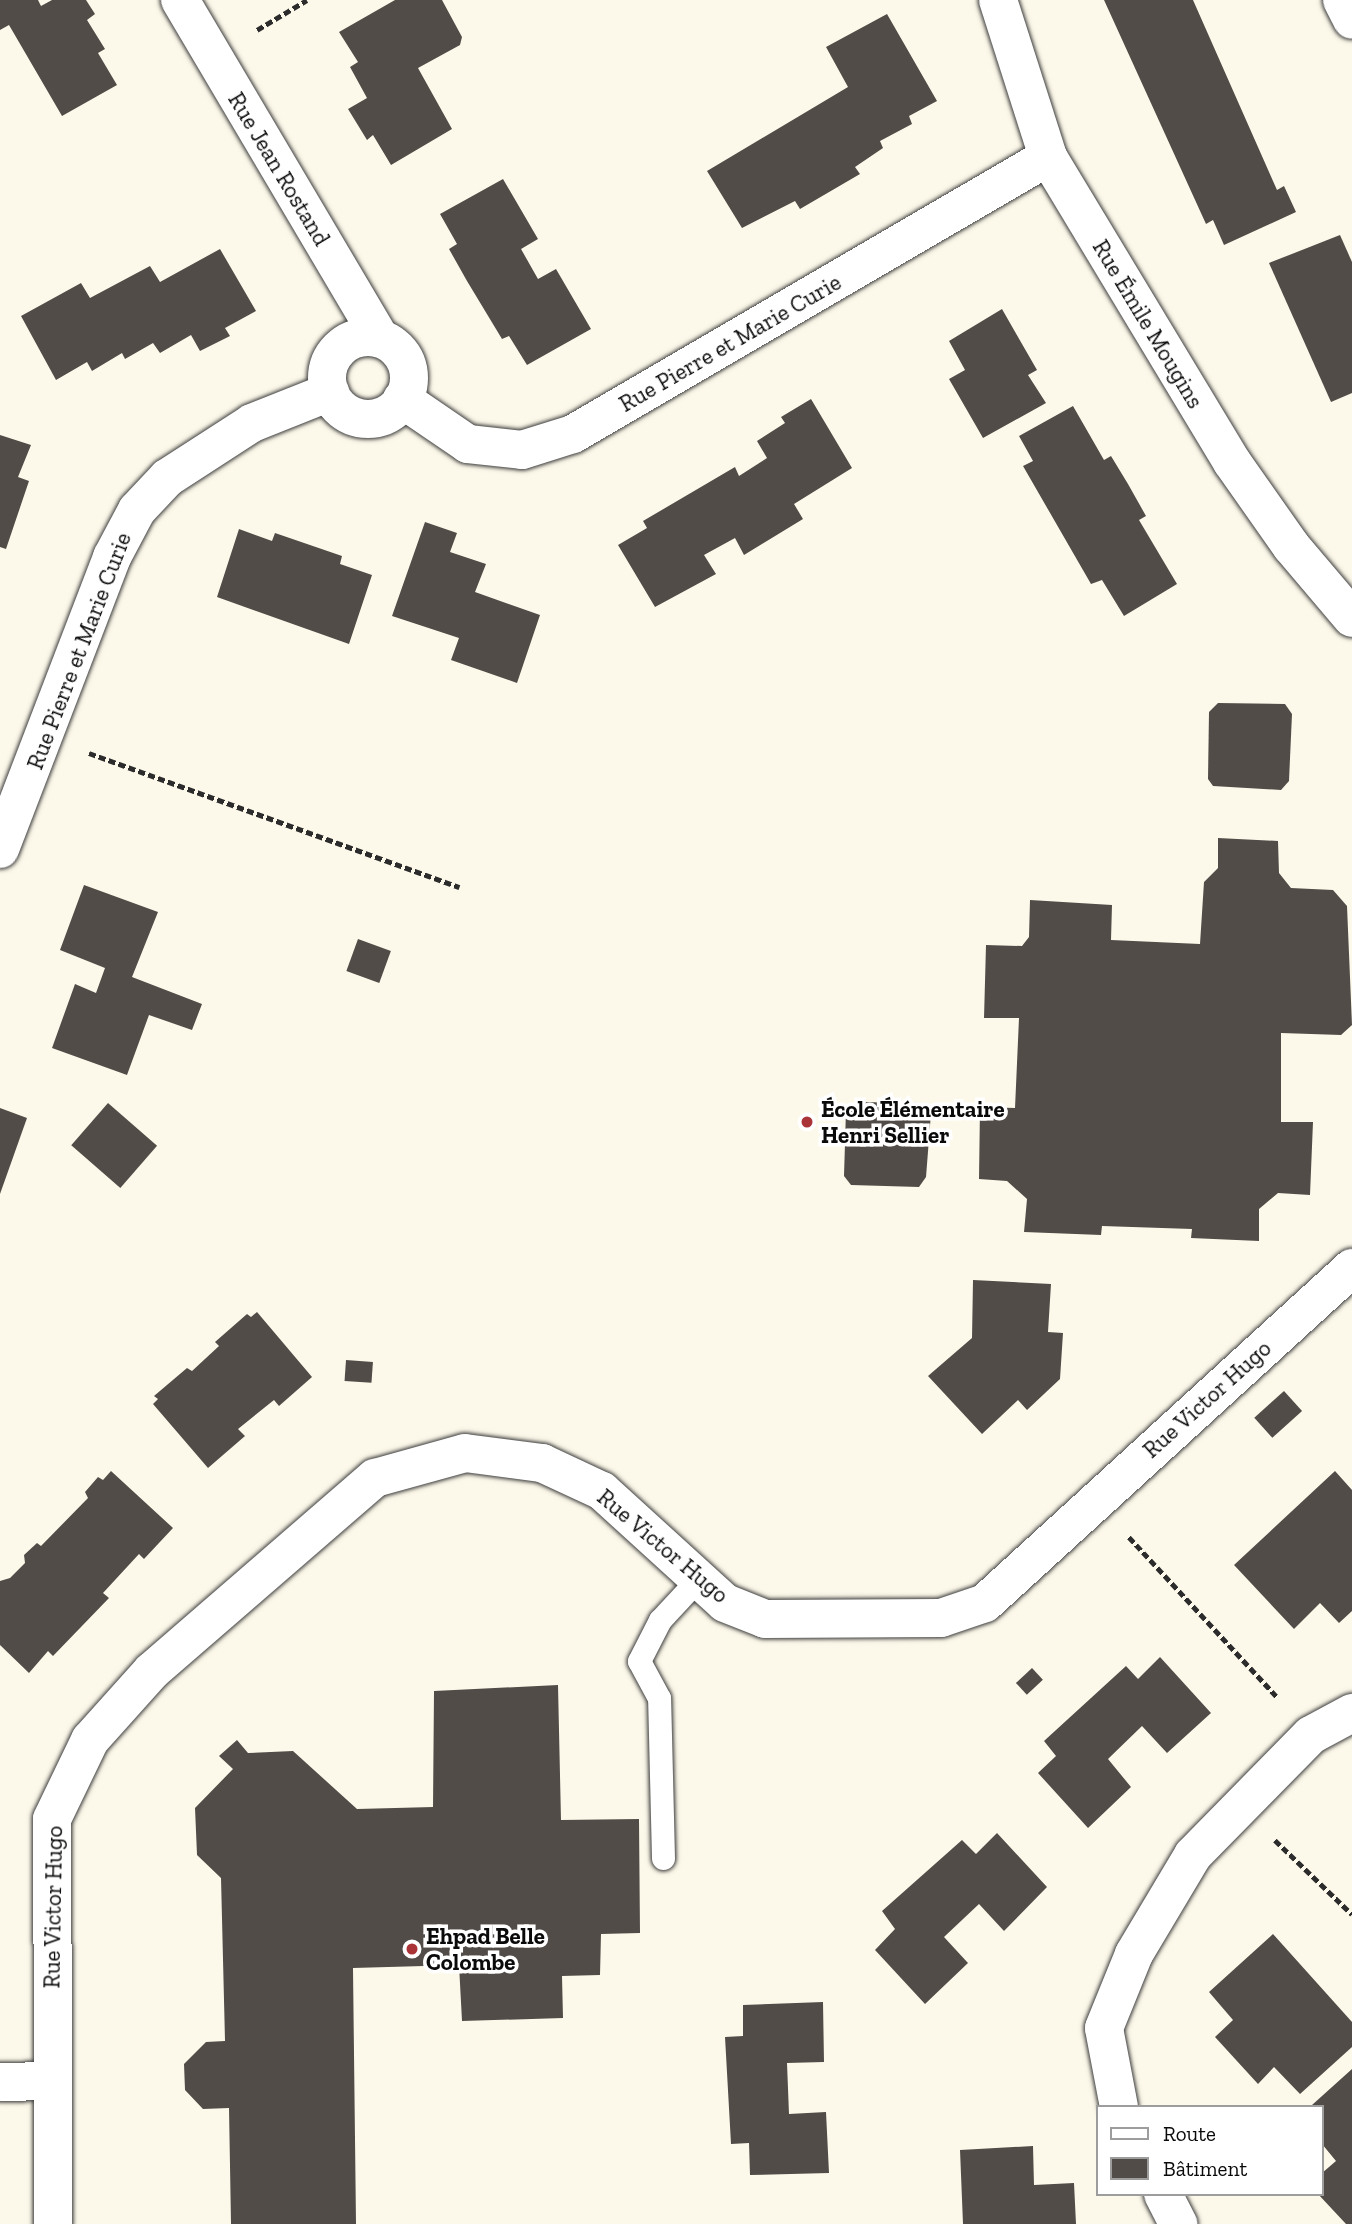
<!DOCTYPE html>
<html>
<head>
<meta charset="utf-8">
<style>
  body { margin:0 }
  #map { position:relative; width:1352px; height:2224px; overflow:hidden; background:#fdf9ea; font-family:"Zilla Slab",serif }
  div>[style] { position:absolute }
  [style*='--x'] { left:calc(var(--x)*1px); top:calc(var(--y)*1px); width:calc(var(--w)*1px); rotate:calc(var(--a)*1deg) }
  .building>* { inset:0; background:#524c48; transform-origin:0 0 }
  .path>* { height:4.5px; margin-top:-2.25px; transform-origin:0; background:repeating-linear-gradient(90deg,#2c2c2c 0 7px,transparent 0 10.5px) }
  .roads { filter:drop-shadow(0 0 2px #3d3d3d) drop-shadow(0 0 2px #3d3d3d) }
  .service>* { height:23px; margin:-11.5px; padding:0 11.5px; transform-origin:11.5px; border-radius:11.5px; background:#fff }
  .minor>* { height:38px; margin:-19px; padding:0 19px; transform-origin:19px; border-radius:19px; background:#fff }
  .minor>.ring { margin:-19px; padding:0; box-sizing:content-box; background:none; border:38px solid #fff; border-radius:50% }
  .tertiary>* { height:38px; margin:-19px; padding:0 19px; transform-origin:19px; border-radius:19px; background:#fff }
  .dots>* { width:19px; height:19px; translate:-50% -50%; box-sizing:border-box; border:4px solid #fff; border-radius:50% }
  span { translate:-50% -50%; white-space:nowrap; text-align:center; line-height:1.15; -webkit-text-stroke:7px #fff; paint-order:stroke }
  .street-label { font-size:23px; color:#0a0a0a }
  .poi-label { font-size:23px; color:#0a0a0a; font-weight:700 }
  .left { translate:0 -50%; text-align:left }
  .legend { position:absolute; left:1096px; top:2105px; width:228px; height:91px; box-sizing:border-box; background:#fff; border:2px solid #9d9d9d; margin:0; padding:9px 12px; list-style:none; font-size:21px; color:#0a0a0a }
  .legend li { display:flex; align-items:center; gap:14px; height:35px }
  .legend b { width:35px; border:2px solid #9d9d9d }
</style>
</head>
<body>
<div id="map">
  <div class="building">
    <i style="clip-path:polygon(0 0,38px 0,41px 6px,52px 0,86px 0,95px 14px,87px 20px,105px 49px,98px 53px,117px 85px,62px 116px,9px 25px,0 30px)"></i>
    <i style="clip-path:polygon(395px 0,442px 0,462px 37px,460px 45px,418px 68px,452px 129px,391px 165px,373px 135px,367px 140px,348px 109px,367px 98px,350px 67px,358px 62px,339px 32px)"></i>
    <i style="clip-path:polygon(1104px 0,1193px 0,1277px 190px,1284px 186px,1296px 212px,1224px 245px,1213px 220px,1206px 224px)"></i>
    <i style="clip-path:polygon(887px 14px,937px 101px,909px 116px,912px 124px,880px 141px,883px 148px,855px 167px,860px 174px,800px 209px,795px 201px,742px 228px,707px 171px,848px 87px,826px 47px)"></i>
    <i style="clip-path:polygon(503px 179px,538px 239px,521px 249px,538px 279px,556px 269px,591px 329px,527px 365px,509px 336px,502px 339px,467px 281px,449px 249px,457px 244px,440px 214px)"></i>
    <i style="clip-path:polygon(1340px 235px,1352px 262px,1352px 393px,1331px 402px,1269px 263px)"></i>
    <i style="clip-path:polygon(220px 249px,256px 311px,225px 328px,230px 336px,200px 351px,191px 335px,160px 353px,153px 343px,125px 359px,122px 353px,92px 371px,87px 362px,56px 380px,21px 316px,81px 283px,90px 298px,150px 266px,160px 282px)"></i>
    <i style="clip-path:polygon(1002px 309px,1037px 370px,1028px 375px,1046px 403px,983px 438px,949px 379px,965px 370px,949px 341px)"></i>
    <i style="clip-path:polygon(811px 399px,852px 468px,794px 504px,803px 519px,744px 555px,735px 538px,704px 555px,716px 574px,655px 607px,618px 545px,647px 528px,643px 521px,735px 467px,739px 476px,767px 458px,757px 441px,785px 423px,781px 417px)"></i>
    <i style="clip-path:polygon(1073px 406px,1104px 460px,1111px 456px,1128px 484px,1146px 516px,1139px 520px,1177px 584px,1124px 616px,1102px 580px,1091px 584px,1023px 466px,1033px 461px,1019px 436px)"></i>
    <i style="clip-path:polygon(0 435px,31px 445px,18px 477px,29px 481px,6px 549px,0 547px)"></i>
    <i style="clip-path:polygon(425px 522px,457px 533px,450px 552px,486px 564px,475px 592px,540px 615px,517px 683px,451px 660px,459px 638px,392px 616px)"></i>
    <i style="clip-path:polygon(239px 529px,272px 541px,275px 533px,342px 556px,340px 564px,372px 575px,349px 644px,217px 597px)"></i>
    <i style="clip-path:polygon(1218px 703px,1285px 704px,1292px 714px,1289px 781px,1281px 790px,1213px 786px,1208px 779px,1209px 712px)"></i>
    <i style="clip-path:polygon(1218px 838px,1278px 841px,1279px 873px,1291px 888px,1333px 890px,1347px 906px,1352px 1025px,1341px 1035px,1281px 1033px,1281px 1122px,1313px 1122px,1310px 1195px,1278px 1193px,1259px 1209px,1259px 1241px,1191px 1238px,1192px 1229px,1102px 1226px,1101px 1235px,1024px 1232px,1027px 1199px,1007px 1181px,979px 1179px,980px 1107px,1015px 1108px,1019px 1018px,984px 1018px,986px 945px,1022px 946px,1029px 937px,1030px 900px,1112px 905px,1111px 940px,1200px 944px,1204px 882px,1218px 868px)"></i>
    <i style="clip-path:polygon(84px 885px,158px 912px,132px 977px,202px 1004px,192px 1030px,149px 1015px,127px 1075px,52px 1048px,75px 984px,96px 993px,105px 968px,60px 950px)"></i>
    <i style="left:358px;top:939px;width:35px;height:34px;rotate:20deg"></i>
    <i style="clip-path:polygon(856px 1102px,921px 1103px,931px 1113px,926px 1177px,919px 1187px,851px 1185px,844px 1176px,846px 1110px)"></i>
    <i style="left:108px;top:1103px;width:65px;height:56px;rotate:41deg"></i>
    <i style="clip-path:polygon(0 1108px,27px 1118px,0 1194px)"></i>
    <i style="clip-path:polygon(973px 1280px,1051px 1284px,1048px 1332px,1063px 1333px,1060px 1379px,1027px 1410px,1018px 1400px,982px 1434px,928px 1376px,972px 1338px)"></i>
    <i style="clip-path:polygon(257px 1312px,312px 1377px,279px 1406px,274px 1400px,238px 1429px,245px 1436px,208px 1468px,153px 1404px,158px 1399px,154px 1396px,187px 1368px,192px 1371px,219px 1346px,215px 1342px,247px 1314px,251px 1317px)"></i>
    <i style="left:346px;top:1360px;width:27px;height:21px;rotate:4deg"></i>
    <i style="left:1284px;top:1391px;width:27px;height:40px;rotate:48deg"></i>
    <i style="clip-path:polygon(111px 1471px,173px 1528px,144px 1559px,139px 1554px,103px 1593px,109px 1598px,53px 1656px,48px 1651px,29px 1673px,0 1645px,0 1581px,10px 1578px,25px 1563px,24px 1555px,37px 1543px,41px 1546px,88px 1498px,85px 1492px,98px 1477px,103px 1480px)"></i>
    <i style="clip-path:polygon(1335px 1471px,1352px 1490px,1352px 1611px,1339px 1623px,1320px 1603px,1294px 1629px,1234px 1565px)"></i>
    <i style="clip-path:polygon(1160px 1657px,1211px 1713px,1167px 1753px,1142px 1726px,1108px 1759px,1131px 1787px,1088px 1828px,1038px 1773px,1056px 1756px,1044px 1741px,1126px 1666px,1138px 1679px)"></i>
    <i style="left:1032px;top:1668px;width:16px;height:22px;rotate:47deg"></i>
    <i style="clip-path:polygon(558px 1685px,561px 1820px,639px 1819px,640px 1933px,601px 1934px,600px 1975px,562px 1976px,563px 2018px,462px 2021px,459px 1965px,353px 1968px,356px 2224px,231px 2224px,229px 2108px,203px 2109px,185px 2090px,184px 2064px,206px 2042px,225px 2041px,221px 1878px,197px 1855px,195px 1808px,233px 1769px,219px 1756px,237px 1740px,248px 1753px,293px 1751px,357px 1809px,433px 1807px,434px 1691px)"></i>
    <i style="clip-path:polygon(997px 1833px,1047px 1887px,1004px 1931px,979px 1904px,944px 1937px,968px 1963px,925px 2004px,875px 1950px,895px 1929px,882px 1911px,962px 1840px,976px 1854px)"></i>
    <i style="clip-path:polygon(1273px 1934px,1352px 2022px,1352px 2047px,1300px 2094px,1274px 2067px,1258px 2084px,1215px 2037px,1233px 2020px,1209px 1992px)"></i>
    <i style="clip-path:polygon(823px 2002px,824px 2062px,787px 2063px,789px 2114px,826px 2112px,829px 2173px,750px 2175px,749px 2143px,731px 2144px,725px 2037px,743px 2036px,743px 2005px)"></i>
    <i style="clip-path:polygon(1352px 2069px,1352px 2224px,1346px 2224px,1318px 2194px,1322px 2194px,1322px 2173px,1336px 2161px,1322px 2144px,1322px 2107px,1312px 2105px)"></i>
    <i style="clip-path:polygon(1033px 2146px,1034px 2185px,1074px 2183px,1076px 2224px,963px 2224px,960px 2150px)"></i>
  </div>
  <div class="path">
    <i style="--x:257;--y:30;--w:58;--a:-31"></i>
    <i style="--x:89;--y:753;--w:394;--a:19.9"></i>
    <i style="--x:1129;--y:1537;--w:219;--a:47.2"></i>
    <i style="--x:1275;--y:1840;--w:107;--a:43.9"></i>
  </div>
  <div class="roads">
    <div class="service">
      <i style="--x:663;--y:1858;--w:160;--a:-91.4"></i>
      <i style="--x:659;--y:1698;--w:42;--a:-118.4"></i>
      <i style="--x:639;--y:1661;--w:46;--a:-62.9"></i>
      <i style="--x:660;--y:1620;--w:57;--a:-47.1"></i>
    </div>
    <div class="minor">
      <i style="--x:180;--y:0;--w:393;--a:59.4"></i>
      <i style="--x:1342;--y:0;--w:22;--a:63"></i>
      <i class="ring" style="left:327px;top:337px;width:44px;height:44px"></i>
      <i style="--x:402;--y:399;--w:80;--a:34.3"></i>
      <i style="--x:468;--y:444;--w:54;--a:6.3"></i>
      <i style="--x:522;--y:450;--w:53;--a:-17.4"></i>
      <i style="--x:573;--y:434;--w:550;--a:-30.25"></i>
      <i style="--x:0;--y:849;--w:313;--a:-69"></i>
      <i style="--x:112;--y:557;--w:53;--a:-62"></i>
      <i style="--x:137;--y:510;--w:44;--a:-46.8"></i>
      <i style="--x:167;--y:478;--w:101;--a:-32.9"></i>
      <i style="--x:252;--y:423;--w:84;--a:-21.7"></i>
      <i style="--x:0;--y:2082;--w:50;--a:-1.1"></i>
      <i style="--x:1119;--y:2107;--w:80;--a:-100.8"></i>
      <i style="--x:1104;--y:2028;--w:80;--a:-67.9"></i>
      <i style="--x:1134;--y:1954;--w:115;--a:-59.2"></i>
      <i style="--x:1193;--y:1855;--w:168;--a:-45.5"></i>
      <i style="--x:1311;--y:1735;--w:47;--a:-28.2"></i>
      <i style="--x:1163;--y:2194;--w:34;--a:63"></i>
      <i style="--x:53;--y:2224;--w:405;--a:-90.1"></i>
      <i style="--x:52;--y:1819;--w:88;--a:-64.3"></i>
      <i style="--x:90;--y:1740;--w:93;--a:-48.1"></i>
      <i style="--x:152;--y:1671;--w:295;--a:-40.9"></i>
      <i style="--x:375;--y:1478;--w:93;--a:-15.5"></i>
      <i style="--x:465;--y:1453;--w:78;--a:7.4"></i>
      <i style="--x:542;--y:1463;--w:66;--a:25"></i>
      <i style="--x:602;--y:1491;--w:166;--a:42.3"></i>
      <i style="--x:725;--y:1603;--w:43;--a:21.8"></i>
      <i style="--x:765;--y:1619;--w:176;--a:-0.3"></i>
      <i style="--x:941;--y:1618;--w:46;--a:-18.8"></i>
      <i style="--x:985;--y:1603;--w:497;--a:-42.4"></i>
    </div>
    <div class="tertiary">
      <i style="--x:998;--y:0;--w:165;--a:72.3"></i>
      <i style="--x:1048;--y:157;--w:356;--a:58.9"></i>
      <i style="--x:1232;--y:462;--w:103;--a:54.9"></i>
      <i style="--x:1291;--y:546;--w:94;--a:49.7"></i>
    </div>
  </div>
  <div class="dots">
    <i style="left:807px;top:1122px;background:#aa3337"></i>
    <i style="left:412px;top:1949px;background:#aa3337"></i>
  </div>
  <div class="street-label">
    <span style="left:279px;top:169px;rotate:59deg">Rue Jean Rostand</span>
    <span style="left:1148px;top:324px;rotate:59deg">Rue Émile Mougins</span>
    <span style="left:730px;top:343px;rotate:-30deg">Rue Pierre et Marie Curie</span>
    <span style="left:79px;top:651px;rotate:-69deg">Rue Pierre et Marie Curie</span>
    <span style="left:1207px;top:1399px;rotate:-42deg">Rue Victor Hugo</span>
    <span style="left:663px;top:1546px;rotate:40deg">Rue Victor Hugo</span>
    <span style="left:53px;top:1907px;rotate:-89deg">Rue Victor Hugo</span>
  </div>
  <div class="poi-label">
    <span class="left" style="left:821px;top:1122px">École Élémentaire<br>Henri Sellier</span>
    <span class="left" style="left:426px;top:1949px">Ehpad Belle<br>Colombe</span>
  </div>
  <ul class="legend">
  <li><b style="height:9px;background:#fff"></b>Route</li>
  <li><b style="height:19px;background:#524c48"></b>Bâtiment</li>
  </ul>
</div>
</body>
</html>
